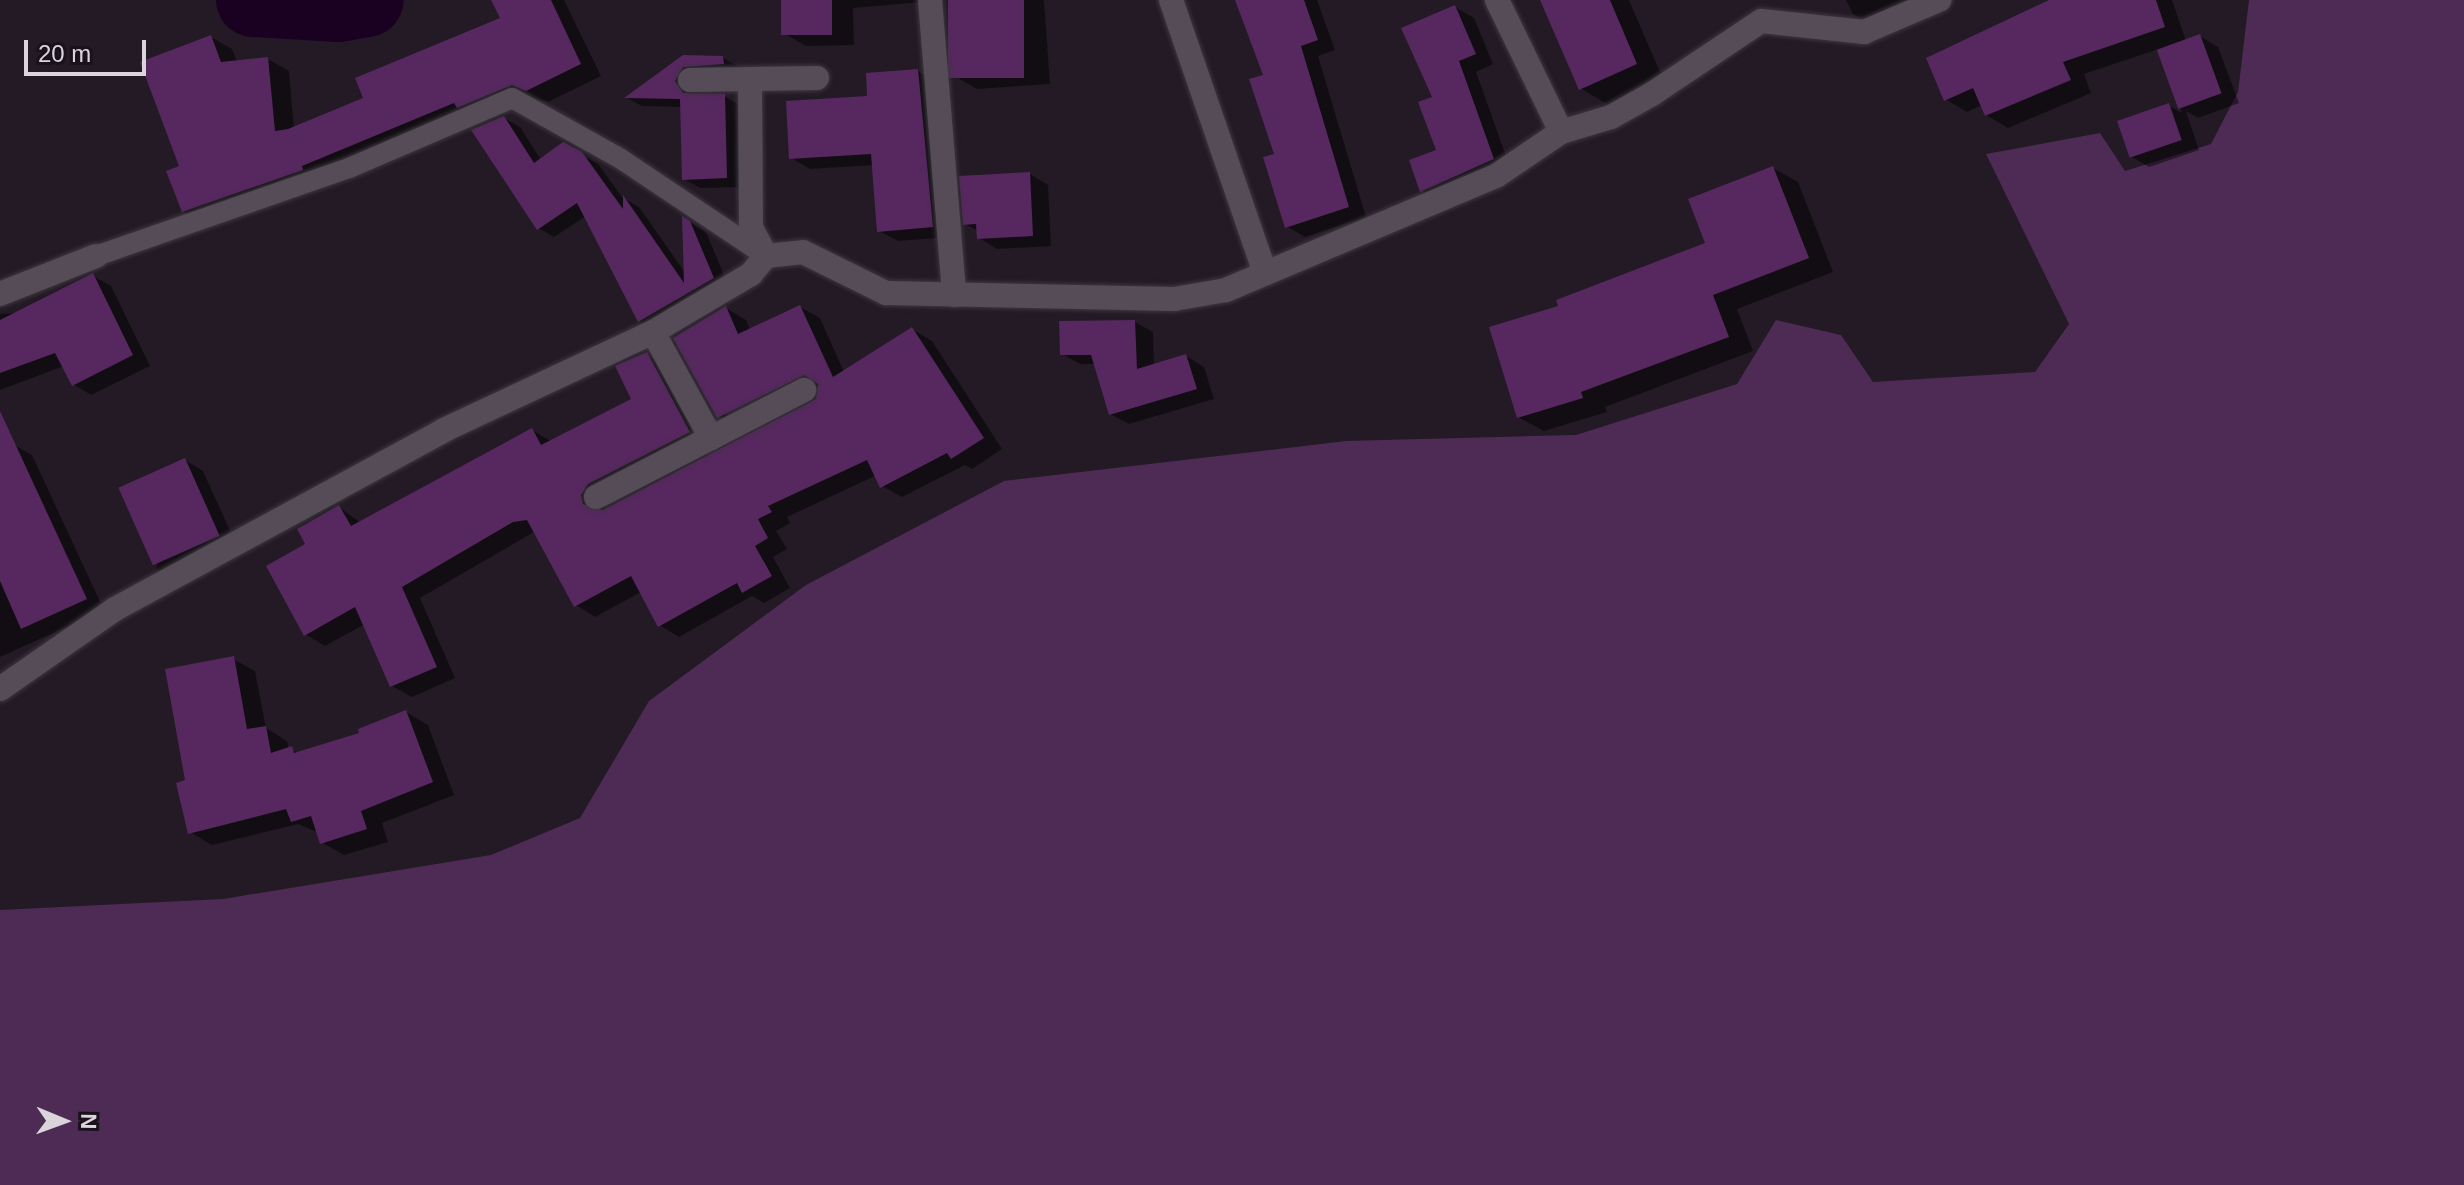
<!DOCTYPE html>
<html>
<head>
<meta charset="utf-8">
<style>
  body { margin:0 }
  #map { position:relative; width:2464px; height:1185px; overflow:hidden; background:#231a25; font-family:Arial,sans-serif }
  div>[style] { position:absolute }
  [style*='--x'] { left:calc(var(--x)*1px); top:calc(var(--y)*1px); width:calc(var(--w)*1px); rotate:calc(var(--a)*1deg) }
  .green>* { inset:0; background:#4d2b54 }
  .shadow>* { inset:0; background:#0007 }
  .river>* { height:74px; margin:-37px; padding:0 37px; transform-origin:37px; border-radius:37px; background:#1a0021 }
  .building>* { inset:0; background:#56285f; transform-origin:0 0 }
  .roads { filter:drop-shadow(0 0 2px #3d373f) drop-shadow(0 0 2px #3d373f) }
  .service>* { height:20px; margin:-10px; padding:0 10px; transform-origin:10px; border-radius:10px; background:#564c58 }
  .minor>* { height:24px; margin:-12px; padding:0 12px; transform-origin:12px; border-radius:12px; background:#564c58 }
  span { translate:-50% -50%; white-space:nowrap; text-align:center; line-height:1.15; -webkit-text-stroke:6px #19111b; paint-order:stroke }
  .north { position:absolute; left:24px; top:1081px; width:80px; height:80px; -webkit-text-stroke:6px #19111b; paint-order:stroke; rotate:91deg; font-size:22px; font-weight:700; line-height:32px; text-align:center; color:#dad4db }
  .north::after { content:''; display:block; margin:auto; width:28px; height:36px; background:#dad4db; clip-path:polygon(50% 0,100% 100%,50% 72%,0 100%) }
  .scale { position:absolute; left:24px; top:40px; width:122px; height:36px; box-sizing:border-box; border:4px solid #dad4db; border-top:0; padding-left:10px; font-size:24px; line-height:28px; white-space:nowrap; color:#dad4db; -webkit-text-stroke:6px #19111b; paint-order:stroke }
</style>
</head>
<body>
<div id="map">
  <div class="green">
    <i style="clip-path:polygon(2249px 0,2464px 0,2464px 1185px,0 1185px,0 910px,223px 899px,491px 855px,580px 818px,649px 701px,806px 585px,1004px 481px,1346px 441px,1576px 435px,1737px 384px,1776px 320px,1841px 335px,1873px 382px,2035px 372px,2069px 324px,1986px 154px,2100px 133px,2125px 171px,2211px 144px,2238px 92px)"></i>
  </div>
  <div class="shadow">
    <i style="clip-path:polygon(512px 0,564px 0,601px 76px,548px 102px,529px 96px,204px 223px,183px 211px,181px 168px,211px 37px,232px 49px,237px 62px,268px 59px,289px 71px,294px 129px,365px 99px,503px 19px)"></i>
    <i style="clip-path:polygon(783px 0,945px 0,853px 8px,854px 45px,806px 46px,785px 34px)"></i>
    <i style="clip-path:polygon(950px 0,1044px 0,1050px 84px,977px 89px,956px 77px)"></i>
    <i style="clip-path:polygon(1237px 0,1317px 0,1335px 50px,1318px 56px,1366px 217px,1305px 237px,1286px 226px,1265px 76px)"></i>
    <i style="clip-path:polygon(1542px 0,1629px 0,1663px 79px,1607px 104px,1580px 88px)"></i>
    <i style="clip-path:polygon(1846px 0,1917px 0,1872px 25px,1853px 14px)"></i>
    <i style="clip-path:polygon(2058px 0,2172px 0,2186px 41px,2200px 36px,2218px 47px,2239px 103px,2198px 118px,2186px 111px,2199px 150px,2149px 167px,2130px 156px,2169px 106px,2182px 113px,2159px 49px,2084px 74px,2091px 93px,2008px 128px,1986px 115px,1982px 105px,1967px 112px,1945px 99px)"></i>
    <i style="clip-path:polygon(1455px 7px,1474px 18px,1493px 64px,1476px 72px,1511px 170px,1440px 201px,1422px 190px,1438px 151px,1434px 98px)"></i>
    <i style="clip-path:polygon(684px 57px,723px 58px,739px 67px,691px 92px,724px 96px,741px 106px,743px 187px,700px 188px,684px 179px,682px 107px,642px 106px,627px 98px)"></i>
    <i style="clip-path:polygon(918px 71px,936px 82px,951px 237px,898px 241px,879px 231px,874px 165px,810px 169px,791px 158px,870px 98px)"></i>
    <i style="clip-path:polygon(504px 118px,520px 127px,541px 160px,563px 144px,598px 164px,622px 197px,639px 207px,686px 274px,685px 219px,706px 232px,729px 287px,656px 330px,640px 321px,586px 216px,554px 237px,538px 228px)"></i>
    <i style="clip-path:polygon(1773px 168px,1798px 182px,1833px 272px,1737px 309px,1753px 351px,1605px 407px,1607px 412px,1544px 431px,1518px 417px,1561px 307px,1708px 245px)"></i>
    <i style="clip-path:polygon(1030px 174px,1048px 185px,1051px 246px,997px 249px,979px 238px,978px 231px,965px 224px)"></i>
    <i style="clip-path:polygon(93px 276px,111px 286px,150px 366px,91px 395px,73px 384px,64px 366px,0 390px,0 314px,18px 313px)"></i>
    <i style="clip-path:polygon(evenodd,800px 307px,820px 318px,844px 372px,912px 329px,932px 341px,1002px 449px,972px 469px,965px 465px,902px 497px,882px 486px,877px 475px,787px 517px,790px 523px,776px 531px,787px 549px,773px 557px,790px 588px,764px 603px,752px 596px,679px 637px,659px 625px,641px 592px,595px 617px,576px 605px,534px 532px,420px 598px,455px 678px,412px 697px,392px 686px,365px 624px,325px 646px,305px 634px,308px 545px,339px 507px,361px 523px,532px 430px,552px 442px,634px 400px,646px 354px,666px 365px,709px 443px,608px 495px,602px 513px,818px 400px,819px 388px,738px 428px,719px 416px,726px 308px,746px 320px,750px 330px,800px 307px,812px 369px,814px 372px,727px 416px,727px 411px,812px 369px)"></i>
    <i style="clip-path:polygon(1135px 322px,1153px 332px,1154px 366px,1186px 356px,1204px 367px,1214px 399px,1129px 424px,1110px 414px,1096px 364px,1080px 364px,1062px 354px)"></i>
    <i style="clip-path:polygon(14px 445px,32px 455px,104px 610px,0 657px,0 451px)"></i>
    <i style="clip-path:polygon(185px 460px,203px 471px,237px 546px,175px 579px,156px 569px)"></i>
    <i style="clip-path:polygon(233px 659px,255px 671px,266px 728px,287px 741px,289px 750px,300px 753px,362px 734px,406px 712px,428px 725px,454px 795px,382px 823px,388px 842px,344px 855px,321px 842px,319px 833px,298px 824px,212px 845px,190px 832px,188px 782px)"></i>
  </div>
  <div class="river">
    <i style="--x:253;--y:0;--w:85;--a:3.4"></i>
    <i style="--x:338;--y:5;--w:29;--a:-10"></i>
  </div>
  <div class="building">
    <i style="clip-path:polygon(491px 0,551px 0,581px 64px,526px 91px,512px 85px,457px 108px,454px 103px,302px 166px,303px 170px,182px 212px,166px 171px,179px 166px,140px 62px,211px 35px,221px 62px,268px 57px,275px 131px,288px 129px,363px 98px,355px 78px,500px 18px)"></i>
    <i style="left:781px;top:0;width:51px;height:35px"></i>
    <i style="left:948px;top:0;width:76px;height:78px"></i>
    <i style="clip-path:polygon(1235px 0,1304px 0,1318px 40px,1301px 46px,1349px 207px,1285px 228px,1263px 157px,1274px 154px,1249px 79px,1263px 75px)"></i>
    <i style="clip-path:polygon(1540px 0,1610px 0,1637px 64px,1579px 90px)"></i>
    <i style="clip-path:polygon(2049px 0,2156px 0,2165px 27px,2063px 62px,2071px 80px,1985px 116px,1973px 88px,1944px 101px,1926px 58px)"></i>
    <i style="clip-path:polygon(1455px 5px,1476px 54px,1459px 61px,1494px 159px,1420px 192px,1409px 160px,1436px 150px,1418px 102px,1432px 97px,1401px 28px)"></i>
    <i style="left:2200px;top:34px;width:63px;height:46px;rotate:70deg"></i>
    <i style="clip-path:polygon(683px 55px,723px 56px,724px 64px,683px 67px,675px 81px,683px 93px,725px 94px,727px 178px,682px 180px,680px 99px,624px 98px)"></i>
    <i style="clip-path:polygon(918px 69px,933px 227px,877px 232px,871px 154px,789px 159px,786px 101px,867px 96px,866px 73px)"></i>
    <i style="left:2169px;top:103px;width:39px;height:55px;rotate:71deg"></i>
    <i style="clip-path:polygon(504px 116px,534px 163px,563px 142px,582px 152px,623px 209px,623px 195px,684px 283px,682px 216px,690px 221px,714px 278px,638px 322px,577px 203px,537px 230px,471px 130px)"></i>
    <i style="clip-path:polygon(1773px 166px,1809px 258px,1713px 295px,1729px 337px,1581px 392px,1583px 398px,1517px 418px,1489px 327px,1558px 306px,1556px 300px,1705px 243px,1688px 199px)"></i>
    <i style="clip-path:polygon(1030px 172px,1033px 236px,977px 239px,976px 224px,963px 225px,959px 176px)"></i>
    <i style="clip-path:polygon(93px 273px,133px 355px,72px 386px,55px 353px,0 373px,0 320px)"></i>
    <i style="clip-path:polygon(800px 305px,833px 377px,912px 327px,984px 438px,951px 459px,947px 453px,880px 488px,867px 460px,768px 506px,772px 512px,758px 519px,768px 538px,755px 546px,772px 576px,742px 593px,737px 583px,658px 627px,631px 576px,574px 607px,527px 520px,513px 522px,402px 587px,437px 667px,390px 687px,355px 607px,304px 636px,266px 566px,305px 544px,297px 529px,339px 505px,351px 526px,532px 428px,541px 445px,631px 399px,615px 366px,647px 352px,690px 432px,588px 484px,581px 495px,583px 504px,603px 510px,816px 399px,818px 384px,804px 375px,717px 418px,673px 338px,726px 306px,738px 334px)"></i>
    <i style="clip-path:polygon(1135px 320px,1137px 369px,1186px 354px,1197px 389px,1109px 415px,1091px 355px,1060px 355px,1059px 321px)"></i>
    <i style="clip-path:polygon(0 411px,87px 599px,21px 629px,0 581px)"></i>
    <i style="left:185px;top:458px;width:85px;height:73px;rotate:66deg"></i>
    <i style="clip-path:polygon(234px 656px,247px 729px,266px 726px,271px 753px,292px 746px,294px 753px,359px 733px,358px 729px,406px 710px,433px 782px,361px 811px,367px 829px,320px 844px,311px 816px,291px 822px,286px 809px,188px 834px,176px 783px,185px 780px,165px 669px)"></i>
  </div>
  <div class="roads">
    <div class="service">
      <i style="--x:96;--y:256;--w:268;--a:-19.2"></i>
      <i style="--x:349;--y:168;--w:177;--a:-23.2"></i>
      <i style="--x:512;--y:98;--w:125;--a:29.2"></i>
      <i style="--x:621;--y:159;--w:174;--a:33.8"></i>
    </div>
    <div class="minor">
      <i style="--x:930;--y:0;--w:296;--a:85.3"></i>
      <i style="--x:1171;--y:0;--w:289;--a:71"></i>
      <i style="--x:1497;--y:0;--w:147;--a:64.1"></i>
      <i style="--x:690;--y:80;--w:60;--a:-1"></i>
      <i style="--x:766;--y:256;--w:32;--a:-118"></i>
      <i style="--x:751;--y:228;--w:149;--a:-90.4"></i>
      <i style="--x:750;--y:79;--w:67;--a:-0.9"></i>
      <i style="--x:0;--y:294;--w:103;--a:-21.6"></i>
      <i style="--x:653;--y:332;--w:121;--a:61.3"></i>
      <i style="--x:711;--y:438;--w:105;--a:-27.3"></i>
      <i style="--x:596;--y:497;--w:129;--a:-27.2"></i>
      <i style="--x:0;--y:689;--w:140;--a:-34.8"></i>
      <i style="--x:115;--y:609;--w:375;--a:-28.5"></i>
      <i style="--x:444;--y:430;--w:231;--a:-25.1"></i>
      <i style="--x:653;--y:332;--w:114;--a:-30.6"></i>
      <i style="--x:751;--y:274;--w:23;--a:-50"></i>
      <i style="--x:766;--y:256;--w:37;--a:-6"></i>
      <i style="--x:803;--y:252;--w:93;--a:26.3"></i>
      <i style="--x:886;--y:293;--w:288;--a:1.2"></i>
      <i style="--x:1174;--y:299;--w:53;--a:-9.8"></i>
      <i style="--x:1226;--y:290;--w:293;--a:-22.9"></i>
      <i style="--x:1496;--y:176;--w:78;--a:-34.1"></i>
      <i style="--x:1561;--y:132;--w:52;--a:-16.7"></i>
      <i style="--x:1611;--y:117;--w:47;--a:-29.3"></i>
      <i style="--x:1652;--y:94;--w:131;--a:-33.8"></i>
      <i style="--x:1761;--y:21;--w:104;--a:6.1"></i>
      <i style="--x:1864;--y:32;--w:82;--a:-23.1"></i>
    </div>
  </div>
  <div class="north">N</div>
  <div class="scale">20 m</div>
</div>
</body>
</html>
